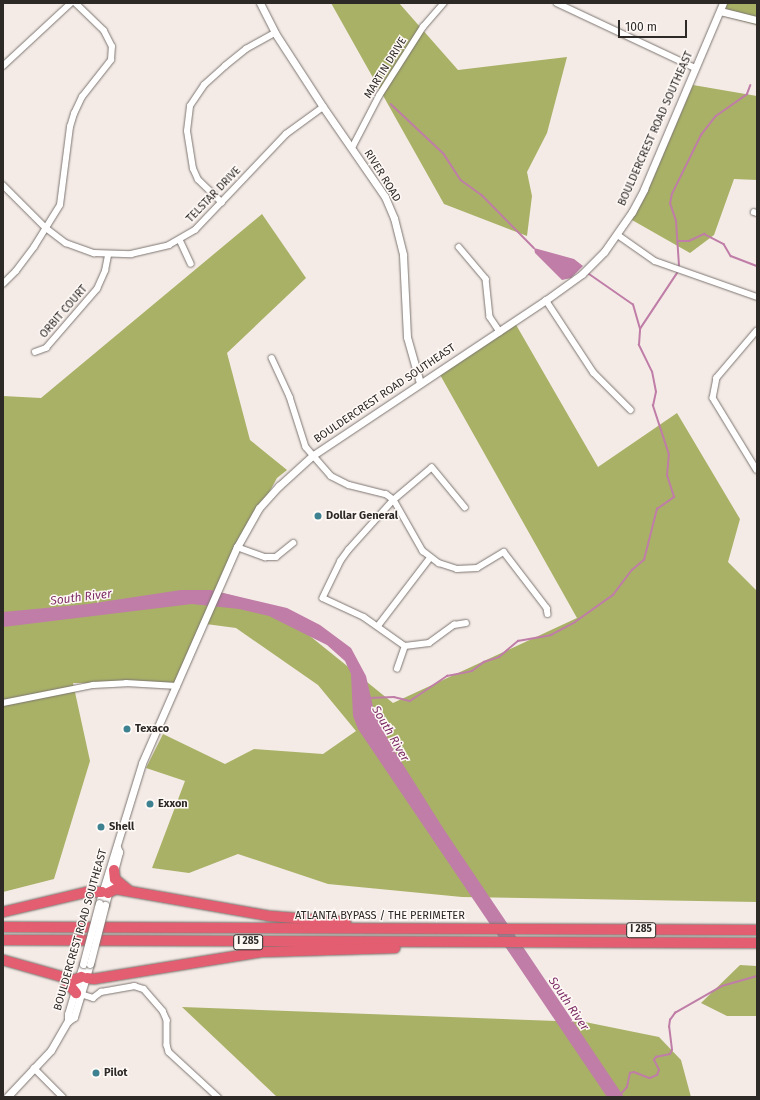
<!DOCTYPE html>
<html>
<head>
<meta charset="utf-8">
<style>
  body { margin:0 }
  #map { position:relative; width:760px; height:1100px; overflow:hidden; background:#f4ebe6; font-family:"Fira Sans",sans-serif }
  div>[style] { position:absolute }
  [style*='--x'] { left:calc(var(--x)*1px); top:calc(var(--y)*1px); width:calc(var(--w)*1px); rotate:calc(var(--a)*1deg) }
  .forest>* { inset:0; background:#a9b167 }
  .water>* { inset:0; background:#bf7da7 }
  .stream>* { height:1.5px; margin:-0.75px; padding:0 0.75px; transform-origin:0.75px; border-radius:0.75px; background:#bf7da7 }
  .roads { filter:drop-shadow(0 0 1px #7d7571) drop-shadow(0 0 1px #7d7571) }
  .minor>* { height:5.5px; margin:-2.75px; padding:0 2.75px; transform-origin:2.75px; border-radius:2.75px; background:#fff }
  .tertiary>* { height:7px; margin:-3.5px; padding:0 3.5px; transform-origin:3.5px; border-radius:3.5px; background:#fff }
  .motorway>* { height:10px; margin:-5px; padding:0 5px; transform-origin:5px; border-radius:5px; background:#e25e70 }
  .bridges { filter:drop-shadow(0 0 1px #7d7571) drop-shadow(0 0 1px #7d7571) }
  .tertiary-bridge>* { height:7px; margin:-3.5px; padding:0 3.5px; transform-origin:3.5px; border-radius:3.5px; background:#fff }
  .dots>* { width:11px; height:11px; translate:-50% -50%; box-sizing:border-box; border:2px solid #fff9f6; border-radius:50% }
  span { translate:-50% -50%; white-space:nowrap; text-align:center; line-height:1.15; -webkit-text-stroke:3px #fff9f6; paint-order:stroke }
  .shield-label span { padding:1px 3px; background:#fff9f6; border:1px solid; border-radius:3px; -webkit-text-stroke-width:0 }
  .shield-label { font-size:10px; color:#2c2927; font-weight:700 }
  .street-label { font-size:11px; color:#2c2927 }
  .poi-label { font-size:11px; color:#2c2927; font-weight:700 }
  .left { translate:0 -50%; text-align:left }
  .water-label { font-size:12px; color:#7d2e65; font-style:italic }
  .frame { position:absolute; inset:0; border:4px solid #2c2927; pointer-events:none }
  .scale { position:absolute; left:618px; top:20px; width:69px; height:18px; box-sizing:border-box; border:2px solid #2c2927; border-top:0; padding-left:5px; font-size:12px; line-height:14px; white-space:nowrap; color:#2c2927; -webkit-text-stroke:3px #fff9f6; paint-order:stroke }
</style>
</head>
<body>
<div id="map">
  <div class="forest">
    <i style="clip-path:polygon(331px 3px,399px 3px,458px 70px,567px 57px,547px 133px,527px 172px,532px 196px,527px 236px,444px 204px)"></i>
    <i style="clip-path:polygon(726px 3px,757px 3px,757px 25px,723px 16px)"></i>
    <i style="clip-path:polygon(693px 85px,757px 96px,757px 180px,734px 179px,714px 235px,690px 253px,632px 220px,645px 197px)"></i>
    <i style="clip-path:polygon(262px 214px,306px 278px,227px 353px,250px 440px,287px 470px,277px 478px,215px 591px,274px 607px,393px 703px,577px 618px,439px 373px,515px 323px,598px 467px,677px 413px,740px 519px,728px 562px,757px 591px,757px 902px,462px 897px,328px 884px,238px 854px,189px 873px,152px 868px,185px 781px,146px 768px,163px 734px,225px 764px,254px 749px,323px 754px,356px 731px,318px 685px,236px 628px,206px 624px,180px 683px,73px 683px,90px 761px,54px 879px,3px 892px,3px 396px,41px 398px)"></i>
    <i style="clip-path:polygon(740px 965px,757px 966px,757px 1016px,727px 1016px,701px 1003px)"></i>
    <i style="clip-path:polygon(182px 1007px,585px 1022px,659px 1037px,681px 1060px,691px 1097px,277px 1097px)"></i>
  </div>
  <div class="water">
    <i style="clip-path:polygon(534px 248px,574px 259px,583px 266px,571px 278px,562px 280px,535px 253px)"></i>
    <i style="clip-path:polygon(181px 590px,211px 590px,287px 608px,320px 625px,351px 648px,366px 676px,374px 711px,392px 747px,445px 831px,624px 1097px,607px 1097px,358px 729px,353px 716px,351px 674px,345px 661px,327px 645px,269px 616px,239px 609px,192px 604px,3px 627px,3px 612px,88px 604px)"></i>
  </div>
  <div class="stream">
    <i style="--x:391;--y:104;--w:73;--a:43.3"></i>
    <i style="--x:444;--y:154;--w:31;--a:57"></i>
    <i style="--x:461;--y:180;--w:26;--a:36"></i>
    <i style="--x:482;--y:195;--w:74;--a:45.5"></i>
    <i style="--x:678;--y:241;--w:11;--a:0"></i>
    <i style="--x:689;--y:241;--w:17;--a:-25"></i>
    <i style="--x:704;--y:234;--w:22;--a:27"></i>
    <i style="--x:724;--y:244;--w:14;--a:60"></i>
    <i style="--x:731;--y:256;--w:28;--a:21"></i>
    <i style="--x:679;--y:266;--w:45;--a:-93.8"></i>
    <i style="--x:676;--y:221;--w:18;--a:-109"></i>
    <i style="--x:670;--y:204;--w:10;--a:-79"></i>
    <i style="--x:672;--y:194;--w:66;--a:-63.8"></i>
    <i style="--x:701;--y:135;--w:24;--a:-52"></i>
    <i style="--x:716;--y:116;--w:38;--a:-35"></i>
    <i style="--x:747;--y:94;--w:9;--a:-69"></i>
    <i style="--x:640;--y:329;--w:67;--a:-56.5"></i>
    <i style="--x:369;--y:698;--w:25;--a:-2"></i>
    <i style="--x:394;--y:697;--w:16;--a:14"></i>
    <i style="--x:410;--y:701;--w:45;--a:-34"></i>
    <i style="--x:447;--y:676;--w:25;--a:-11"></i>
    <i style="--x:472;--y:671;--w:15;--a:-37"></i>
    <i style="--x:484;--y:662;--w:16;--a:-18"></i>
    <i style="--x:499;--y:657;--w:25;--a:-40"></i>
    <i style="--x:518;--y:641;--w:34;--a:-10"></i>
    <i style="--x:551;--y:635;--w:27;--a:-28"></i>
    <i style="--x:575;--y:622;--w:47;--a:-35.4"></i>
    <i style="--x:613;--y:595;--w:31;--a:-53"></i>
    <i style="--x:632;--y:570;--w:16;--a:-40"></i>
    <i style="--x:644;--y:560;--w:53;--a:-75.7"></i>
    <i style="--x:657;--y:509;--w:21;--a:-35"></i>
    <i style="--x:674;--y:497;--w:22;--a:-108"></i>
    <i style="--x:667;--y:476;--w:21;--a:-85"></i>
    <i style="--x:669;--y:455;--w:52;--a:-108.1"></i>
    <i style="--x:653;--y:406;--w:14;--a:-78"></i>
    <i style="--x:656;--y:392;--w:20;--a:-101"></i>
    <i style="--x:652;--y:372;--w:30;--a:-116"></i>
    <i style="--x:639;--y:345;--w:16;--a:-86"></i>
    <i style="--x:640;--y:329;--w:25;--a:-106"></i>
    <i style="--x:633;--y:305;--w:56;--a:-145.2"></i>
    <i style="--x:621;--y:1094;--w:9;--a:-49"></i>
    <i style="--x:627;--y:1087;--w:14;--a:-78"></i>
    <i style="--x:630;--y:1073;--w:4;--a:-14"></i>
    <i style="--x:634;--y:1072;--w:17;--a:21"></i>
    <i style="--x:650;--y:1078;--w:8;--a:-23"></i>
    <i style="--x:657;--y:1075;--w:5;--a:-68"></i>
    <i style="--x:659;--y:1070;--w:11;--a:-117"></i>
    <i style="--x:654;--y:1060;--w:4;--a:-56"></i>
    <i style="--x:656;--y:1057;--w:14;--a:-12"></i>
    <i style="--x:670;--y:1054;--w:4;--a:-63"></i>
    <i style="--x:672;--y:1050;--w:23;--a:-97"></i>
    <i style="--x:669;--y:1027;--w:7;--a:-82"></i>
    <i style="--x:670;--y:1020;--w:9;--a:-54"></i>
    <i style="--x:675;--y:1013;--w:54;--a:-29.9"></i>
    <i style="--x:722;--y:986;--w:36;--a:-16"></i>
  </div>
  <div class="roads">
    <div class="minor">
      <i style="--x:557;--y:3;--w:153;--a:25.2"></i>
      <i style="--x:3;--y:66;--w:93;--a:-42.8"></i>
      <i style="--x:352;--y:148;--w:59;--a:-62.6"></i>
      <i style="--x:379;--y:96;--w:82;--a:-57.5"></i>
      <i style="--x:423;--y:27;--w:32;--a:-49"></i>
      <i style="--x:3;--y:185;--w:61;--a:45"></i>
      <i style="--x:46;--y:228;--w:25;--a:37"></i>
      <i style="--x:66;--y:243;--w:30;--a:20"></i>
      <i style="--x:94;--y:253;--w:37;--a:2"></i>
      <i style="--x:131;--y:254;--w:39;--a:-13"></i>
      <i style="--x:169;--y:245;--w:30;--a:-30"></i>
      <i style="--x:195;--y:230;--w:132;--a:-46.5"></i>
      <i style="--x:286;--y:134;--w:46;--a:-36.1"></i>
      <i style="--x:222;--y:203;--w:33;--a:-136"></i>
      <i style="--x:198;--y:180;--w:12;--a:-114"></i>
      <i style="--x:193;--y:169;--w:38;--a:-99"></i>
      <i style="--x:187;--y:131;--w:25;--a:-83"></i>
      <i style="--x:190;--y:106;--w:25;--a:-56"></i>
      <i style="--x:204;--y:85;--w:28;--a:-42"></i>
      <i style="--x:225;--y:66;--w:27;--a:-39"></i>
      <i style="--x:246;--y:49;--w:33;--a:-29"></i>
      <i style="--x:754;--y:212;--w:3;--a:18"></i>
      <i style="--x:618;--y:235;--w:45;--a:35.1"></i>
      <i style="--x:655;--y:261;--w:108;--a:19.4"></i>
      <i style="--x:180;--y:240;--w:26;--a:65"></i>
      <i style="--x:459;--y:247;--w:42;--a:49.8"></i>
      <i style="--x:486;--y:279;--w:38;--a:84"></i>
      <i style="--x:490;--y:317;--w:18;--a:56"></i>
      <i style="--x:3;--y:284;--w:18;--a:-45"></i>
      <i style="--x:16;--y:271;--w:30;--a:-53"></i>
      <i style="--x:34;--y:247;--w:49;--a:-58.2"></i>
      <i style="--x:60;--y:205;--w:79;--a:-82.7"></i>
      <i style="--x:70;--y:127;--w:14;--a:-73"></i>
      <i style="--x:74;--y:114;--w:19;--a:-65"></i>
      <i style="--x:82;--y:97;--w:47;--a:-51.9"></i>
      <i style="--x:111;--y:60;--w:13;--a:-86"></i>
      <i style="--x:112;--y:47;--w:18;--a:-117"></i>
      <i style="--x:104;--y:31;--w:40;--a:-136"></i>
      <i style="--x:546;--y:300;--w:87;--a:56.7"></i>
      <i style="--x:594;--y:373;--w:52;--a:45"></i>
      <i style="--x:757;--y:331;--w:62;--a:130.4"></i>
      <i style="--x:717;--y:378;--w:20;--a:101"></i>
      <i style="--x:713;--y:398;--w:84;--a:58.6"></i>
      <i style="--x:35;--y:352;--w:12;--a:-20"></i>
      <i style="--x:46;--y:348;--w:78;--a:-49.2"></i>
      <i style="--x:97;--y:289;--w:20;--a:-66"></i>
      <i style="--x:105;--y:271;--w:16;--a:-79"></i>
      <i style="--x:272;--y:358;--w:43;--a:65.2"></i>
      <i style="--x:290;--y:397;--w:52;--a:72.3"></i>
      <i style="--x:306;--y:447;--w:38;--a:49"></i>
      <i style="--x:331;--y:476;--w:20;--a:27"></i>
      <i style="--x:349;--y:485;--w:38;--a:14"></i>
      <i style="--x:386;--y:494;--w:10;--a:37"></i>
      <i style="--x:394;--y:500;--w:59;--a:60.4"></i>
      <i style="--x:423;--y:551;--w:20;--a:37"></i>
      <i style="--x:439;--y:563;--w:19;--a:18"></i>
      <i style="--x:457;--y:569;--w:20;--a:-3"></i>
      <i style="--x:477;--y:568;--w:31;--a:-31"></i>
      <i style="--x:504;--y:552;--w:71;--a:52.5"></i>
      <i style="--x:547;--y:608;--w:6;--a:81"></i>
      <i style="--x:465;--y:508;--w:52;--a:-129.5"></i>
      <i style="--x:432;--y:468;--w:50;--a:139.9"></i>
      <i style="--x:394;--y:500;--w:67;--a:132"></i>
      <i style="--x:349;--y:550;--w:14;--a:126"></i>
      <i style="--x:341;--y:561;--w:41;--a:115.9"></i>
      <i style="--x:323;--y:598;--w:45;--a:24.9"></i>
      <i style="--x:364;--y:617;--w:50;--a:35.3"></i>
      <i style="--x:405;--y:646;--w:24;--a:-7"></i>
      <i style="--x:429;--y:643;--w:31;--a:-36"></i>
      <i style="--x:454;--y:625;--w:12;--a:-9"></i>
      <i style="--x:237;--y:547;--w:30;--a:20"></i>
      <i style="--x:265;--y:557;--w:11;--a:0"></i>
      <i style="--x:276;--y:557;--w:22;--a:-39"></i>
      <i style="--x:378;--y:626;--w:86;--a:-52.6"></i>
      <i style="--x:397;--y:669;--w:24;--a:-71"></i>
      <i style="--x:3;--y:703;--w:92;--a:-11.3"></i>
      <i style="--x:93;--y:685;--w:33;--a:-3"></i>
      <i style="--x:126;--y:683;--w:51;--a:3.4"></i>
      <i style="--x:78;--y:993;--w:16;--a:18"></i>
      <i style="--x:93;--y:998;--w:10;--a:-37"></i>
      <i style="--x:101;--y:992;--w:34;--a:-10"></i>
      <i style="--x:134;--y:986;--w:10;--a:17"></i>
      <i style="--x:144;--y:989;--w:29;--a:49"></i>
      <i style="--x:163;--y:1011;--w:10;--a:66"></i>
      <i style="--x:167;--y:1020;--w:25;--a:90"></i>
      <i style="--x:167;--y:1045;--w:7;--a:74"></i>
      <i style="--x:169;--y:1052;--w:67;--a:42.6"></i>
      <i style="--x:34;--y:1068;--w:41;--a:45"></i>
    </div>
    <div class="tertiary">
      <i style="--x:260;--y:3;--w:34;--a:63"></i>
      <i style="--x:275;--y:33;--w:88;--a:57"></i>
      <i style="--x:323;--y:107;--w:109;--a:55.4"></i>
      <i style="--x:385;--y:197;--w:23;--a:67"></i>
      <i style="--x:394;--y:218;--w:38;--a:76"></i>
      <i style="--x:403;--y:255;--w:82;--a:87.2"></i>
      <i style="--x:407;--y:337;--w:48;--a:74.2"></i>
      <i style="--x:720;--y:11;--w:38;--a:14"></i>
      <i style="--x:99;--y:903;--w:146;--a:-72.9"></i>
      <i style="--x:142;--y:763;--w:236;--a:-66.3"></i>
      <i style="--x:237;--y:547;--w:45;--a:-60.6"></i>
      <i style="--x:259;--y:508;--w:30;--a:-48"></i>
      <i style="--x:279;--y:486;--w:45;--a:-42.3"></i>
      <i style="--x:312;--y:456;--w:281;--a:-33.7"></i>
      <i style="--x:546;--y:300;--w:44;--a:-35.8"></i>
      <i style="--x:582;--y:274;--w:31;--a:-45"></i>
      <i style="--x:604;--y:252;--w:49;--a:-55"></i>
      <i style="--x:632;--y:212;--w:26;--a:-62"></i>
      <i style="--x:644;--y:189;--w:202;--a:-67"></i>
      <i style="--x:105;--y:905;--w:55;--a:-75.2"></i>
      <i style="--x:119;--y:852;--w:5;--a:-112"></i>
      <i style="--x:68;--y:1021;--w:7;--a:-90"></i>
      <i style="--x:68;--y:1014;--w:52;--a:-73.3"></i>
      <i style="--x:7;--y:1097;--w:64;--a:-46.9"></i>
      <i style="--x:51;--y:1050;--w:34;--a:-60"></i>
      <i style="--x:68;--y:1021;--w:7;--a:-34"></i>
      <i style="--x:74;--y:1017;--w:55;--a:-73.2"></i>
    </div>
    <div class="motorway">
      <i style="--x:114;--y:870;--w:9;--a:84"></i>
      <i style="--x:115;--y:879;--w:17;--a:40"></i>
      <i style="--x:108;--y:893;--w:9;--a:-27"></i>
      <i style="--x:116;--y:889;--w:155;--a:10"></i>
      <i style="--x:269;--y:916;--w:77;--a:4.5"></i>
      <i style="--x:3;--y:912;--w:86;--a:-13.4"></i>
      <i style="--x:87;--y:892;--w:15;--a:0"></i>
      <i style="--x:3;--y:927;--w:754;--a:0.23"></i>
      <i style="--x:3;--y:940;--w:754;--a:0.23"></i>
      <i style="--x:3;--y:960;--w:62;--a:15.8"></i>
      <i style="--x:63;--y:977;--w:11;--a:15"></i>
      <i style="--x:74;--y:980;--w:8;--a:-23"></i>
      <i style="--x:63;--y:977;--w:21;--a:51"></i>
      <i style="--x:87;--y:978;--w:7;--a:8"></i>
      <i style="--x:94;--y:979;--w:169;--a:-9.2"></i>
      <i style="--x:261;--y:952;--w:134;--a:-1.7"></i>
    </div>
  </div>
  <div class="bridges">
    <div class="tertiary-bridge">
      <i style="--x:83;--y:964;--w:63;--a:-75.3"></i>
      <i style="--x:90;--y:964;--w:61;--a:-75.7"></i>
    </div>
  </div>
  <div class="dots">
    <i style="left:318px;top:516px;background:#3e8291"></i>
    <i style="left:127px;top:729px;background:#3e8291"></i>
    <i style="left:150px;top:804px;background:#3e8291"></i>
    <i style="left:101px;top:827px;background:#3e8291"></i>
    <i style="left:96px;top:1073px;background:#3e8291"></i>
  </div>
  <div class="shield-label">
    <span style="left:641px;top:930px">I 285</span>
    <span style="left:248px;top:942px">I 285</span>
  </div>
  <div class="street-label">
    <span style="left:386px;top:68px;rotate:-58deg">MARTIN DRIVE</span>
    <span style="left:656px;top:129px;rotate:-66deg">BOULDERCREST ROAD SOUTHEAST</span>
    <span style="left:382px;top:176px;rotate:58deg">RIVER ROAD</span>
    <span style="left:214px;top:195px;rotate:-46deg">TELSTAR DRIVE</span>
    <span style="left:64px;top:312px;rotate:-49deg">ORBIT COURT</span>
    <span style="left:385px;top:394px;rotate:-34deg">BOULDERCREST ROAD SOUTHEAST</span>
    <span style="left:380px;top:916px">ATLANTA BYPASS / THE PERIMETER</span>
    <span style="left:81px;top:930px;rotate:-74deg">BOULDERCREST ROAD SOUTHEAST</span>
  </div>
  <div class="poi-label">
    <span class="left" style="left:326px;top:516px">Dollar General</span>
    <span class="left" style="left:135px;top:729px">Texaco</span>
    <span class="left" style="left:158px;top:804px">Exxon</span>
    <span class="left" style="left:109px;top:827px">Shell</span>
    <span class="left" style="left:104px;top:1073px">Pilot</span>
  </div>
  <div class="water-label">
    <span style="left:81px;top:598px;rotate:-7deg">South River</span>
    <span style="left:390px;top:734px;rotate:60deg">South River</span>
    <span style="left:568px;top:1004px;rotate:56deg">South River</span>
  </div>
  <div class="frame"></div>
  <div class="scale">100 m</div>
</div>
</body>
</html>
